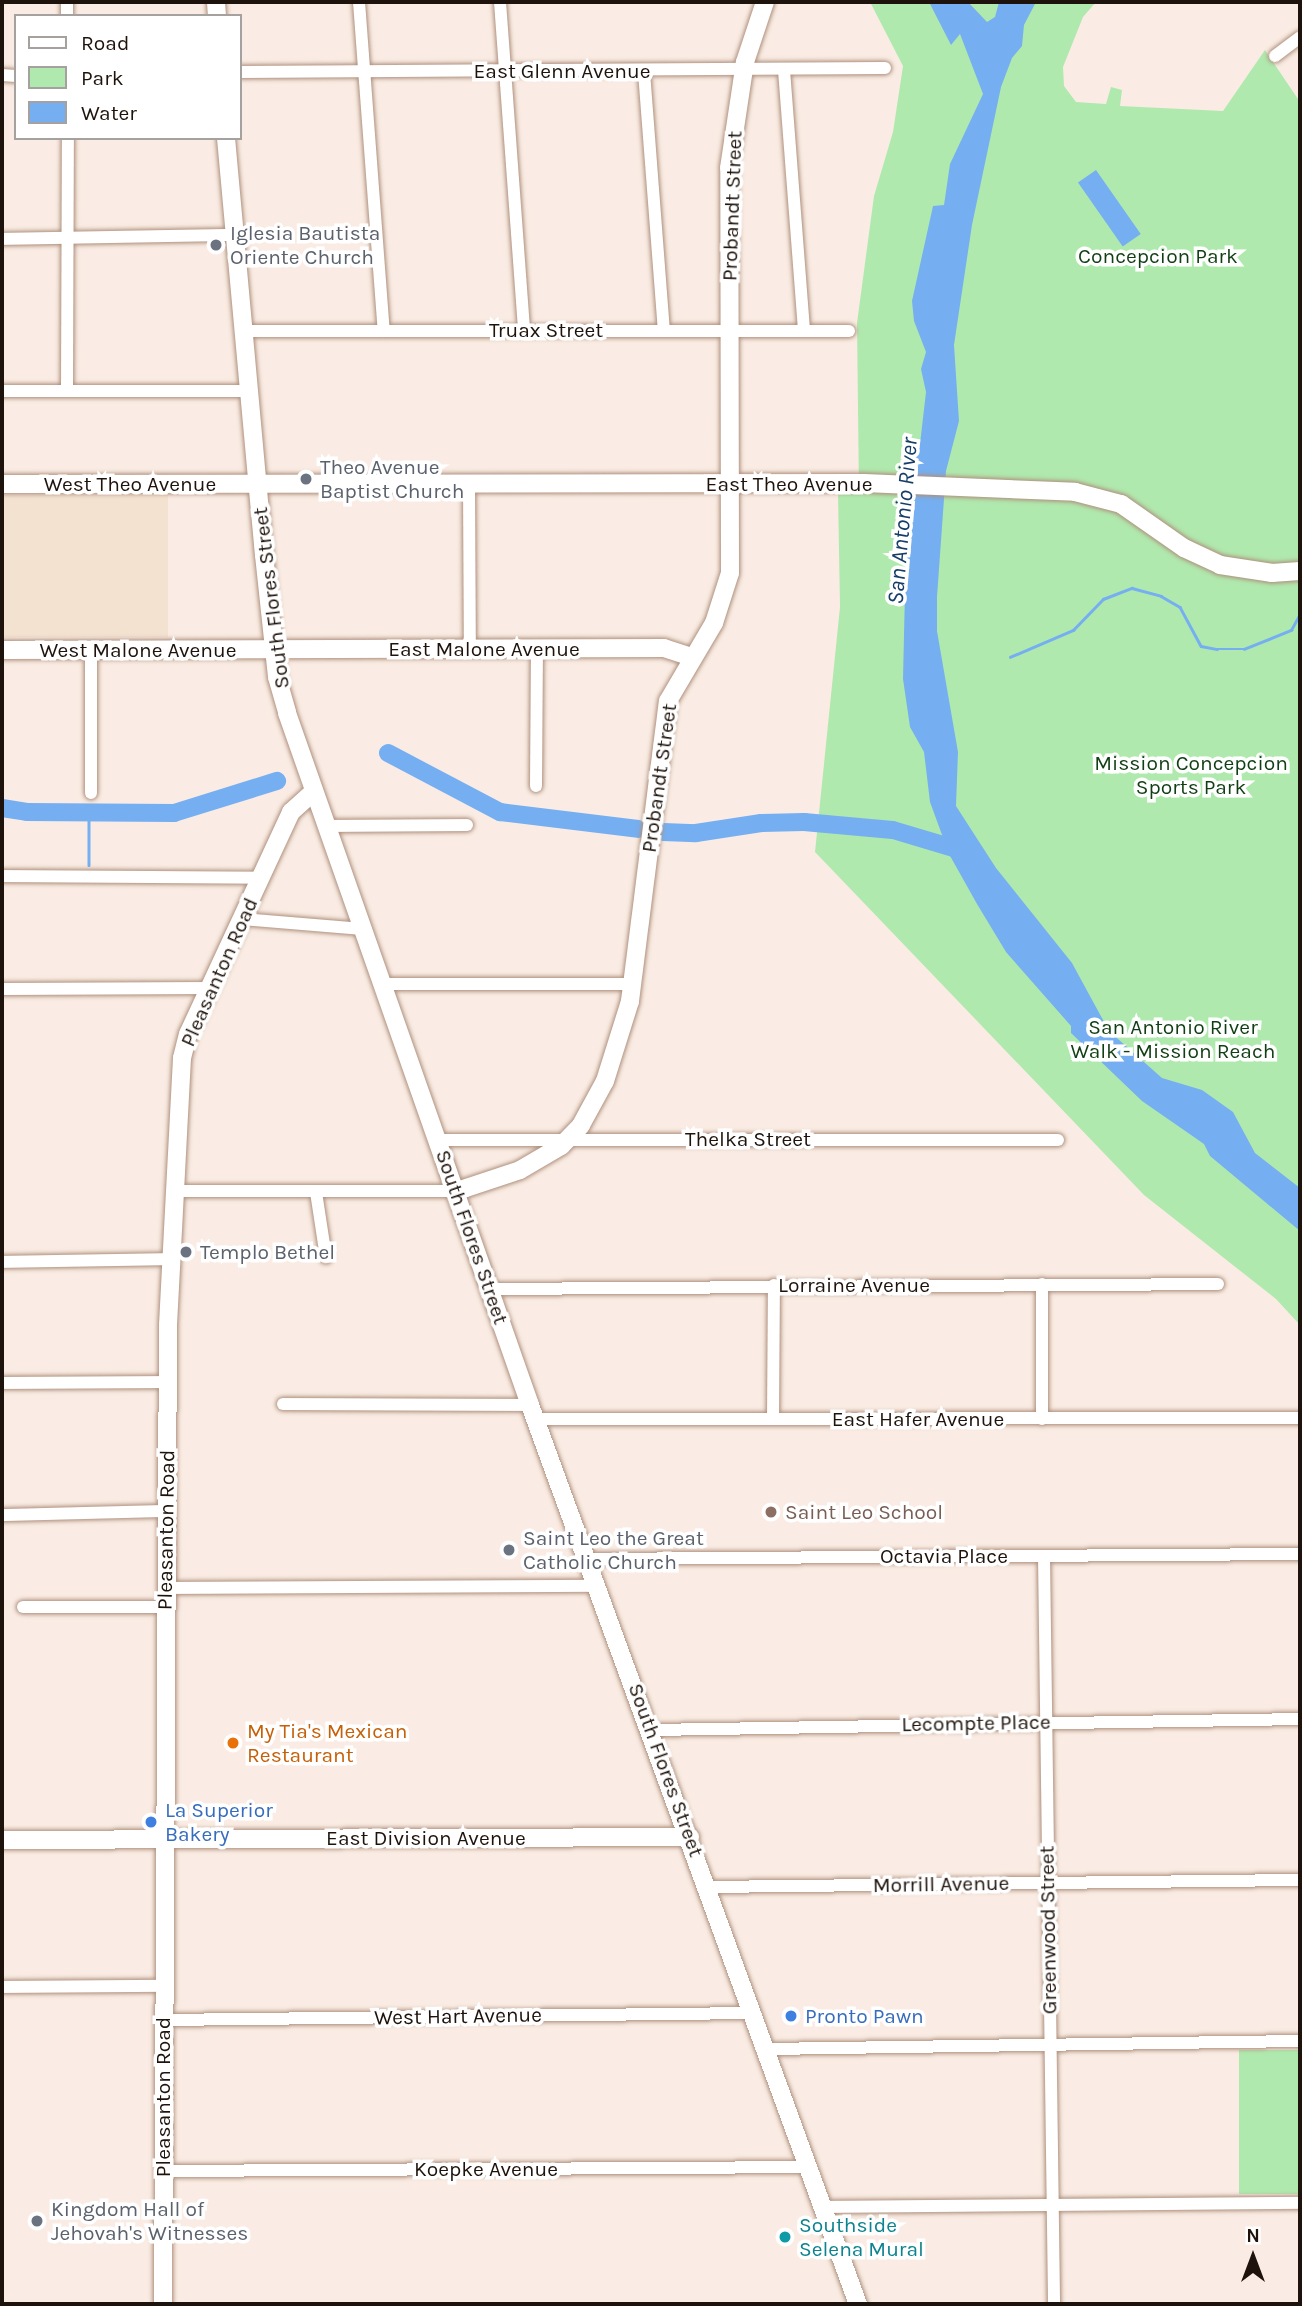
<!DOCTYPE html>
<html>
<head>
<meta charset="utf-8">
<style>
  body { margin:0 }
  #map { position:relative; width:1302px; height:2306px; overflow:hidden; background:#faece4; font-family:Karla,sans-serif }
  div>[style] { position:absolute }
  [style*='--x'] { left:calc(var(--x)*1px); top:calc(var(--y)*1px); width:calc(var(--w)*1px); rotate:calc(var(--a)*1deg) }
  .education>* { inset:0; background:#f4e2d1; transform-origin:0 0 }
  .green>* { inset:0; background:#b0e9ae; transform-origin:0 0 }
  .water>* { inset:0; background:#75aff1; transform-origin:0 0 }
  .stream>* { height:2.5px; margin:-1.25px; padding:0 1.25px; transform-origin:1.25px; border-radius:1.25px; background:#75aff1 }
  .river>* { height:18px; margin:-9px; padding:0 9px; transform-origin:9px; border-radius:9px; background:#75aff1 }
  .roads { filter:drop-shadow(0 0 2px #af907d) drop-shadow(0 0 2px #af907d) }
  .street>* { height:12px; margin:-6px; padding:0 6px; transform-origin:6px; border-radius:6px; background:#fff }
  .secondary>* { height:18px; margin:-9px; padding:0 9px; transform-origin:9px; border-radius:9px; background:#fff }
  .dots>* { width:19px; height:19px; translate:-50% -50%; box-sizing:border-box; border:4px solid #fff; border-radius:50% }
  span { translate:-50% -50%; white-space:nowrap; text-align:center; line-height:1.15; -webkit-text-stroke:7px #fff; paint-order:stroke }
  .street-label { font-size:21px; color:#1e130c }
  .worship-label { font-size:21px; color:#5b616d }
  .left { translate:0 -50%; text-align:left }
  .park-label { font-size:21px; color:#113f14 }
  .education-label { font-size:21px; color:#785e54 }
  .food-label { font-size:21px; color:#c56008 }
  .shop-label { font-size:21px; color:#366cbe }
  .culture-label { font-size:21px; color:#0d838f }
  .water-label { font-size:23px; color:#153d68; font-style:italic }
  .frame { position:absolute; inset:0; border:4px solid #1e130c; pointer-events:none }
  .legend { position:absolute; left:14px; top:14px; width:228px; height:126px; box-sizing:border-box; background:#fff; border:2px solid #a5a19e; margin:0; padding:9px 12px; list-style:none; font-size:21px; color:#1e130c }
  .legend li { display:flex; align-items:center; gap:14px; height:35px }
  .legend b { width:35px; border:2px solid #a5a19e }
  .north { position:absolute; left:1218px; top:2222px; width:70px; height:70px; -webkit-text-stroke:5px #fff; paint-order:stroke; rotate:0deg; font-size:19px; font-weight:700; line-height:28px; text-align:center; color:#1e130c }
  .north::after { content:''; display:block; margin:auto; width:24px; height:32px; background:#1e130c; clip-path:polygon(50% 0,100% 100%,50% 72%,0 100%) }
</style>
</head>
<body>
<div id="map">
  <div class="education">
    <i style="left:2px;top:495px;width:166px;height:142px"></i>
  </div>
  <div class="green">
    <i style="clip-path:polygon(870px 2px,1096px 2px,1083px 17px,1063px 67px,1064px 86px,1076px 102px,1106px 104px,1111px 87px,1122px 90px,1120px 106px,1223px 111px,1265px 50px,1300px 102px,1300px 1325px,1276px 1299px,1144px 1195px,815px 852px,840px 607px,838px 494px,859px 494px,857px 323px,874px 196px,893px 132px,903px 66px)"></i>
    <i style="left:1239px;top:2050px;width:61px;height:144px"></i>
  </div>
  <div class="water">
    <i style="clip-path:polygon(929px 2px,968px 2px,987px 22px,995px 17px,999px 2px,1036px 2px,1024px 25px,1022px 46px,1012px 58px,1001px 87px,972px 225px,954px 345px,959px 421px,946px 471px,937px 597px,937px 631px,958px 752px,956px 806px,996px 868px,1072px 963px,1109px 1031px,1162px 1078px,1202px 1090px,1233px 1112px,1255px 1153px,1300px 1188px,1300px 1231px,1210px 1156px,1204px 1144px,1142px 1101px,1071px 1033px,1071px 1026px,1006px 952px,977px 904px,949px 854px,930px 802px,924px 752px,910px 727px,903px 679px,907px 503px,916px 474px,914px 453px,920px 444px,926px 392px,921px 369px,926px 352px,914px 321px,912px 301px,933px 206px,944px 205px,950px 164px,983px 94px,960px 34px,951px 45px)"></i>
    <i style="left:1096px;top:170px;width:78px;height:22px;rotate:55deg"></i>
  </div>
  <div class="stream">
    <i style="--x:1300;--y:587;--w:1;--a:90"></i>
    <i style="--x:1010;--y:657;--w:69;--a:-23.2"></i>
    <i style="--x:1073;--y:630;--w:43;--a:-45.9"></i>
    <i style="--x:1103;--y:599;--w:31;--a:-21"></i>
    <i style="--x:1132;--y:588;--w:30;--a:15"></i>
    <i style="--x:1161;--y:596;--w:22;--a:30"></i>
    <i style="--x:1180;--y:607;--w:44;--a:61.7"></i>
    <i style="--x:1201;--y:646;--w:16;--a:11"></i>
    <i style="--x:1217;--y:649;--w:27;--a:0"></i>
    <i style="--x:1244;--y:649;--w:51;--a:-22"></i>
    <i style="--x:1291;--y:630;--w:18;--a:-61"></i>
    <i style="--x:89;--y:813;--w:52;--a:90"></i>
  </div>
  <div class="river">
    <i style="--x:388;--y:753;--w:127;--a:27.8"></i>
    <i style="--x:500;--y:812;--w:139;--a:7"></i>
    <i style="--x:2;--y:808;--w:25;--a:9"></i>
    <i style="--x:27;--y:812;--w:147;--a:0.4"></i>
    <i style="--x:174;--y:813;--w:108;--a:-17.3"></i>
    <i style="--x:663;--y:832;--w:33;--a:2"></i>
    <i style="--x:696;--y:833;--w:66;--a:-8.7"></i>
    <i style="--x:761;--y:823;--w:43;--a:-1.3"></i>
    <i style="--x:804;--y:822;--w:89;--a:5.1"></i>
    <i style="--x:893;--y:830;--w:80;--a:16.6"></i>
  </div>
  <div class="roads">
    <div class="street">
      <i style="--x:67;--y:2;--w:14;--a:90"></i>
      <i style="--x:359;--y:2;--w:330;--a:85.7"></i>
      <i style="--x:500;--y:2;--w:329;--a:85.8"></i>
      <i style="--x:1275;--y:56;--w:31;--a:-37"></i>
      <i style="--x:784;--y:70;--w:261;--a:85.6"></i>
      <i style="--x:240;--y:72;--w:645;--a:-0.36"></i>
      <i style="--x:644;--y:72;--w:258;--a:85.6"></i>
      <i style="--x:2;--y:75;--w:14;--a:4"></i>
      <i style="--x:2;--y:239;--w:232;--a:-1"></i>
      <i style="--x:242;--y:331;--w:607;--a:0"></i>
      <i style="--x:2;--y:391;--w:247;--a:0"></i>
      <i style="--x:67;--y:391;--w:253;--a:-89.8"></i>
      <i style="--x:469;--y:484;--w:165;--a:89.7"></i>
      <i style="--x:91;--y:650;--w:143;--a:90"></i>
      <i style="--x:536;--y:786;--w:138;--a:-89.6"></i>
      <i style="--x:327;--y:826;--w:140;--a:-0.4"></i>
      <i style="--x:2;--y:876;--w:258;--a:0.4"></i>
      <i style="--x:242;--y:919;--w:121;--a:4.7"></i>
      <i style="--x:382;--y:984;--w:252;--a:0"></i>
      <i style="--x:2;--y:989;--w:207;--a:-0.3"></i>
      <i style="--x:438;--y:1140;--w:620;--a:0"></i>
      <i style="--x:175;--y:1191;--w:282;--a:0"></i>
      <i style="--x:316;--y:1192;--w:66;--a:81.3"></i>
      <i style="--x:2;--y:1262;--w:168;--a:-1"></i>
      <i style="--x:490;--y:1289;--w:728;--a:-0.39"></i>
      <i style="--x:2;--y:1383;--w:166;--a:-0.3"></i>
      <i style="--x:283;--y:1404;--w:247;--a:0.2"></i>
      <i style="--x:536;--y:1419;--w:764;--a:-0.07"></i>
      <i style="--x:773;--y:1419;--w:134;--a:-89.6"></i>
      <i style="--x:1042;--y:1419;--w:135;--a:-90"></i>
      <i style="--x:2;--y:1515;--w:165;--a:-1.4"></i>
      <i style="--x:1044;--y:1556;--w:748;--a:89.23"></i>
      <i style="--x:587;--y:1559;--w:713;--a:-0.4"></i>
      <i style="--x:165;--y:1588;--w:432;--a:-0.3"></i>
      <i style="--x:23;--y:1607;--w:142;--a:0"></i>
      <i style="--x:652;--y:1730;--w:648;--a:-0.97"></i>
      <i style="--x:708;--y:1887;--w:592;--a:-0.68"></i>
      <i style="--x:2;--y:1987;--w:161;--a:-0.4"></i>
      <i style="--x:163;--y:2020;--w:591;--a:-0.68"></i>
      <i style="--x:767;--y:2049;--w:533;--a:-0.86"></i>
      <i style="--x:163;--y:2171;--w:646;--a:-0.35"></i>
      <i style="--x:823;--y:2207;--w:477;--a:-0.5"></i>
    </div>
    <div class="secondary">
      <i style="--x:216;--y:2;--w:14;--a:86"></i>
      <i style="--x:226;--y:138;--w:419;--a:84.8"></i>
      <i style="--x:264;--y:555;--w:123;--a:83.9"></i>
      <i style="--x:277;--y:677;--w:37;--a:74"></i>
      <i style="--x:287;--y:713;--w:733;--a:70.65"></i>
      <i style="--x:530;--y:1405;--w:957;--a:69.96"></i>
      <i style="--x:2;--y:484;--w:862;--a:-0.07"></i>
      <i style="--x:864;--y:483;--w:211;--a:2.4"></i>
      <i style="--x:1075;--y:492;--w:48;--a:14.6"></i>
      <i style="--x:1121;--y:504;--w:77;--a:34.9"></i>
      <i style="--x:1184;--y:548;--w:40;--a:25"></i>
      <i style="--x:1220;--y:565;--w:53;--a:8.7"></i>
      <i style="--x:1272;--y:573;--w:28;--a:-4"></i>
      <i style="--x:2;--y:650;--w:662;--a:-0.17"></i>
      <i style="--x:664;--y:648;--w:29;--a:18"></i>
      <i style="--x:457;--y:1191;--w:66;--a:-18.4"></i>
      <i style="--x:520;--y:1170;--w:48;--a:-30.3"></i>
      <i style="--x:561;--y:1146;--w:29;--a:-46"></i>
      <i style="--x:581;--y:1125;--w:50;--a:-61.4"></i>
      <i style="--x:605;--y:1081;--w:84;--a:-72.6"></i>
      <i style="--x:630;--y:1001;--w:302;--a:-82.8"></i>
      <i style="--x:668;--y:701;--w:91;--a:-59.5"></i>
      <i style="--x:714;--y:623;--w:52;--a:-72.3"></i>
      <i style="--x:730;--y:573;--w:405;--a:-90.1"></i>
      <i style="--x:729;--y:168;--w:107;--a:-81.4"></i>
      <i style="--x:745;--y:62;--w:63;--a:-71.6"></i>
      <i style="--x:2;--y:1840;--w:688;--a:-0.25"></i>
      <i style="--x:163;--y:2304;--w:979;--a:-89.71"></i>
      <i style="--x:168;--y:1325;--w:267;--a:-87"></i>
      <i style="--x:182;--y:1058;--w:25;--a:-76"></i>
      <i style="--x:188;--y:1034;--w:245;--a:-65.1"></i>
      <i style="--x:291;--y:812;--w:31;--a:-42"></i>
    </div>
  </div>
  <div class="dots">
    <i style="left:216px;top:245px;background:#6b7280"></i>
    <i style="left:306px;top:479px;background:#6b7280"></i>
    <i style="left:186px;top:1252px;background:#6b7280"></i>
    <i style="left:771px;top:1512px;background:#8d6e63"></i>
    <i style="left:509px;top:1550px;background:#6b7280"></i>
    <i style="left:233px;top:1743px;background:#e8710a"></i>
    <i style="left:151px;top:1822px;background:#3f7fe0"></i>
    <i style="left:791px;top:2016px;background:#3f7fe0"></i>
    <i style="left:37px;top:2221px;background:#6b7280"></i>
    <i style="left:785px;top:2237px;background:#0f9aa8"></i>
  </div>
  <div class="street-label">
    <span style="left:562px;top:71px">East Glenn Avenue</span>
    <span style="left:732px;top:206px;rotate:-88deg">Probandt Street</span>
    <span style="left:546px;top:330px">Truax Street</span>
    <span style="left:130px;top:484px">West Theo Avenue</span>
    <span style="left:789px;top:484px">East Theo Avenue</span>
    <span style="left:271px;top:598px;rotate:-97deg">South Flores Street</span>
    <span style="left:484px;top:649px">East Malone Avenue</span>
    <span style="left:138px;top:650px">West Malone Avenue</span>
    <span style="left:659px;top:778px;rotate:-82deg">Probandt Street</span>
    <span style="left:219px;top:972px;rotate:-66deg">Pleasanton Road</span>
    <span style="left:748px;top:1139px">Thelka Street</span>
    <span style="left:472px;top:1237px;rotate:71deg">South Flores Street</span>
    <span style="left:854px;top:1285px">Lorraine Avenue</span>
    <span style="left:918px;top:1419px">East Hafer Avenue</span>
    <span style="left:166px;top:1530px;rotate:-89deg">Pleasanton Road</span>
    <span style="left:944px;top:1556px">Octavia Place</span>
    <span style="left:976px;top:1723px;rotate:-1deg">Lecompte Place</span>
    <span style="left:666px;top:1770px;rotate:70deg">South Flores Street</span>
    <span style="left:426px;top:1838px">East Division Avenue</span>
    <span style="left:941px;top:1884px;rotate:-1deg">Morrill Avenue</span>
    <span style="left:1048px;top:1930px;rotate:-91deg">Greenwood Street</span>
    <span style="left:458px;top:2016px;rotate:-1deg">West Hart Avenue</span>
    <span style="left:163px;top:2097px;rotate:-90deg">Pleasanton Road</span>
    <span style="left:486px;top:2169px">Koepke Avenue</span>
  </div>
  <div class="worship-label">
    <span class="left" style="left:230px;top:245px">Iglesia Bautista<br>Oriente Church</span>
    <span class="left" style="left:320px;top:479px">Theo Avenue<br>Baptist Church</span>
    <span class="left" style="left:200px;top:1252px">Templo Bethel</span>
    <span class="left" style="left:523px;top:1550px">Saint Leo the Great<br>Catholic Church</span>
    <span class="left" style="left:51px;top:2221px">Kingdom Hall of<br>Jehovah's Witnesses</span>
  </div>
  <div class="park-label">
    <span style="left:1158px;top:256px">Concepcion Park</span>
    <span style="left:1191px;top:775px">Mission Concepcion<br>Sports Park</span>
    <span style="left:1173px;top:1039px">San Antonio River<br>Walk - Mission Reach</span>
  </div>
  <div class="education-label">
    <span class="left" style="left:785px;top:1512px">Saint Leo School</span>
  </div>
  <div class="food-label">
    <span class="left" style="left:247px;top:1743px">My Tia's Mexican<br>Restaurant</span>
  </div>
  <div class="shop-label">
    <span class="left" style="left:165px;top:1822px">La Superior<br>Bakery</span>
    <span class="left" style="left:805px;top:2016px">Pronto Pawn</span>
  </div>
  <div class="culture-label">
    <span class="left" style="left:799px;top:2237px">Southside<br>Selena Mural</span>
  </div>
  <div class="water-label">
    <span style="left:903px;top:521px;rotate:-85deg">San Antonio River</span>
  </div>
  <div class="frame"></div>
  <ul class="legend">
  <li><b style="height:9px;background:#fff"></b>Road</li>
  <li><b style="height:19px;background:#b0e9ae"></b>Park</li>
  <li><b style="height:19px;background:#75aff1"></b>Water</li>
  </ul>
  <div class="north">N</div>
</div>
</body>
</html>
